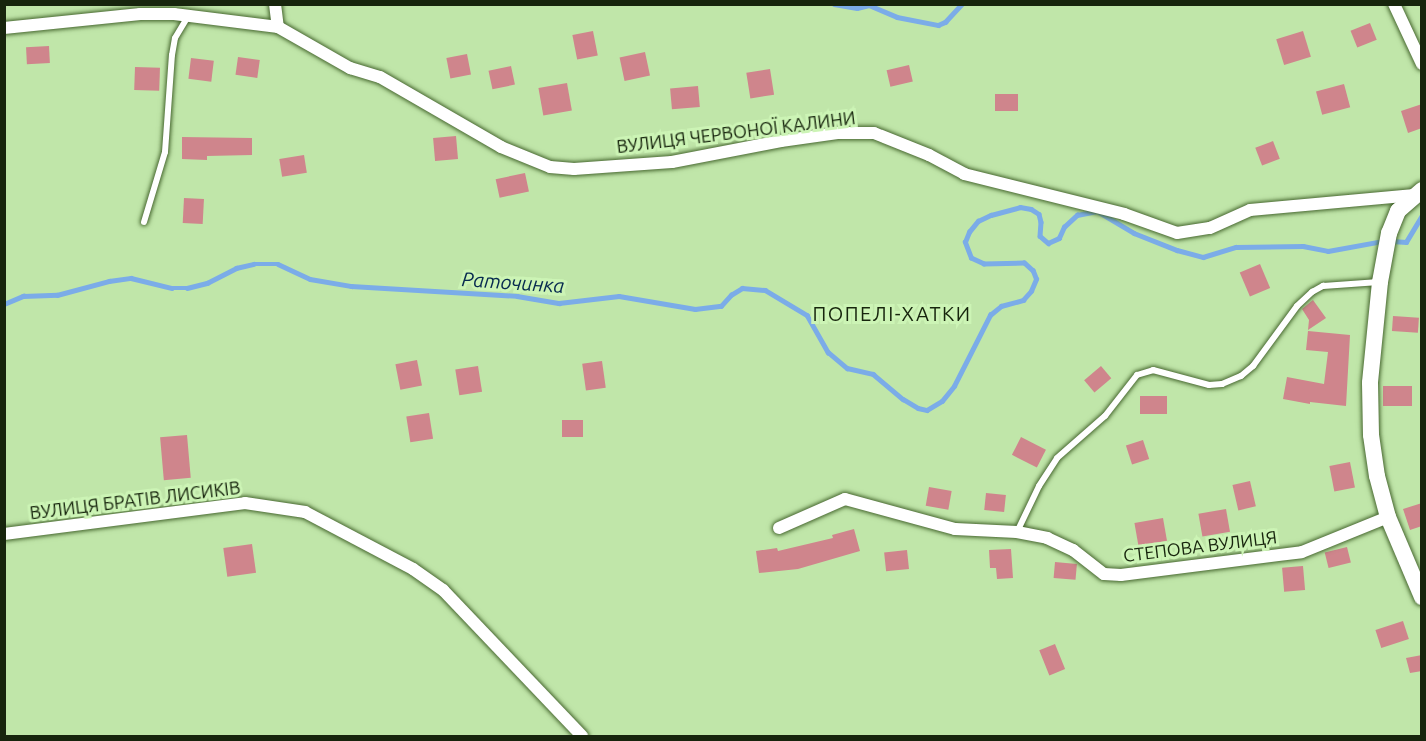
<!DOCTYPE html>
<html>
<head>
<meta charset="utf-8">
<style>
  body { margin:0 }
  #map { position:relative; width:1426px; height:741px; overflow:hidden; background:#c0e6a9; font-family:Ubuntu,sans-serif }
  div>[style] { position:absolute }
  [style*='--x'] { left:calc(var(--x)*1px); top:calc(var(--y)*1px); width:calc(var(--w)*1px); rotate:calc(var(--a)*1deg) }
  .stream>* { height:4.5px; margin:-2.25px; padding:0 2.25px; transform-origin:2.25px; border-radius:2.25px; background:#7bace8 }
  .building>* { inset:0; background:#cf858c; transform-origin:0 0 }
  .roads { filter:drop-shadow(0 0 2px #476830) drop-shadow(0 0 2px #476830) }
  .lane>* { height:6px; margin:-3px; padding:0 3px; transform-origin:3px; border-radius:3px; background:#fff }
  .street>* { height:12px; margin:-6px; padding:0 6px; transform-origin:6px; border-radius:6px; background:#fff }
  .secondary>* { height:16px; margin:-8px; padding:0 8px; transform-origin:8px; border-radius:8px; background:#fff }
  span { translate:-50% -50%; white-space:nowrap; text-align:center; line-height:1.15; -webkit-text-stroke:6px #ccf4b5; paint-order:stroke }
  .street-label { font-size:18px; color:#17250d }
  .water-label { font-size:20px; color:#072a4f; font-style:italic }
  .neighbourhood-label { font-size:20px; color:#17250d; letter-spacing:1.5px }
  .frame { position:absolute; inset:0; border:6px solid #17250d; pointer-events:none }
</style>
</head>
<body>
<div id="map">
  <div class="stream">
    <i style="--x:834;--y:4;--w:23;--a:10"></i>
    <i style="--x:857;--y:8;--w:12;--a:-14"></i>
    <i style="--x:869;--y:5;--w:30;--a:23"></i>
    <i style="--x:897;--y:17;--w:42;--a:11"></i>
    <i style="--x:938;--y:25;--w:8;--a:-23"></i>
    <i style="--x:945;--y:22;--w:25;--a:-47"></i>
    <i style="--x:1392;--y:241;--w:14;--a:4"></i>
    <i style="--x:1406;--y:242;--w:31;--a:-59"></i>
    <i style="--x:4;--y:304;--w:21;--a:-23"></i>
    <i style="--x:23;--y:296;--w:34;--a:-2"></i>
    <i style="--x:57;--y:295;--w:54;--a:-15.1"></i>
    <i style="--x:109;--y:281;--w:22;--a:-8"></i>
    <i style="--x:131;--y:278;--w:42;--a:13.7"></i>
    <i style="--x:172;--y:288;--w:15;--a:0"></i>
    <i style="--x:187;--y:288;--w:21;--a:-14"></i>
    <i style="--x:207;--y:283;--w:33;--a:-27"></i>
    <i style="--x:236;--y:268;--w:18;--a:-13"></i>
    <i style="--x:254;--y:264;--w:24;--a:0"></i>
    <i style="--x:278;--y:264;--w:35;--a:25"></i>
    <i style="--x:310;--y:279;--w:42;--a:9.7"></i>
    <i style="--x:351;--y:286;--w:166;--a:3.4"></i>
    <i style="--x:517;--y:296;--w:43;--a:9.5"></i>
    <i style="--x:559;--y:303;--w:60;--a:-6.7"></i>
    <i style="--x:619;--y:296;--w:77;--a:9.7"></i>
    <i style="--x:695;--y:309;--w:26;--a:-7"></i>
    <i style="--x:721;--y:306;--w:15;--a:-48"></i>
    <i style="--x:731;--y:295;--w:13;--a:-32"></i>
    <i style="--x:742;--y:288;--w:23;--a:5"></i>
    <i style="--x:765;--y:290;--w:49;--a:30.8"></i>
    <i style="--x:807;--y:315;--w:43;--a:60.4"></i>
    <i style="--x:828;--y:352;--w:25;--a:40"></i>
    <i style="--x:847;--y:368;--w:27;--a:13"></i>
    <i style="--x:873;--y:374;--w:39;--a:40"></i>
    <i style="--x:903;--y:399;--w:17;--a:31"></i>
    <i style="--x:918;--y:408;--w:9;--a:13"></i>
    <i style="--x:927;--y:410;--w:17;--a:-31"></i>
    <i style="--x:942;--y:401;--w:19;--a:-51"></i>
    <i style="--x:954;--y:386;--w:80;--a:-63.1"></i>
    <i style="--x:990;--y:315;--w:14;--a:-39"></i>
    <i style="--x:1001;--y:306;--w:23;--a:-15"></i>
    <i style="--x:1023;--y:300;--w:12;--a:-48"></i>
    <i style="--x:1031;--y:291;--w:13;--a:-67"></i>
    <i style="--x:1036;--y:279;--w:9;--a:-111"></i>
    <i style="--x:1033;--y:271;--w:12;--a:-138"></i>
    <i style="--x:1024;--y:263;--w:40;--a:178.6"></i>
    <i style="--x:984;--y:264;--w:14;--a:-155"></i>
    <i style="--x:971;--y:258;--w:17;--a:-111"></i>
    <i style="--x:965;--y:242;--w:11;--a:-68"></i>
    <i style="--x:969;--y:232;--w:14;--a:-51"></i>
    <i style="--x:978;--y:221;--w:14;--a:-25"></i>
    <i style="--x:991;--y:215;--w:30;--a:-15"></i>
    <i style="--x:1020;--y:207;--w:11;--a:10"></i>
    <i style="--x:1031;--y:209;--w:9;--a:32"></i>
    <i style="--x:1039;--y:214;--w:8;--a:76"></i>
    <i style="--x:1041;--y:222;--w:14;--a:94"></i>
    <i style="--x:1040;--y:236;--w:11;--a:41"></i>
    <i style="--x:1048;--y:243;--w:12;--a:-24"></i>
    <i style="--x:1059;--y:238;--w:12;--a:-66"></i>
    <i style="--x:1064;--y:227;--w:18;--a:-43"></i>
    <i style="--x:1077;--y:215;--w:20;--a:-11"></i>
    <i style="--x:1097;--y:211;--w:43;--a:30.7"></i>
    <i style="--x:1134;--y:233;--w:46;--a:21.6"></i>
    <i style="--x:1177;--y:250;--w:27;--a:15"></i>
    <i style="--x:1203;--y:257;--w:34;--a:-17"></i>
    <i style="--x:1236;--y:247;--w:67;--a:-0.9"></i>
    <i style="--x:1303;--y:246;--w:25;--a:11"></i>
    <i style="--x:1328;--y:251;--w:56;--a:-10.3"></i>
  </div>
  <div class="building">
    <i style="left:1370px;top:23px;width:18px;height:21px;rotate:68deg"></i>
    <i style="left:593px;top:31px;width:25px;height:21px;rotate:79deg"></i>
    <i style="left:1303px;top:31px;width:27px;height:28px;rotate:73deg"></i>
    <i style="left:49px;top:46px;width:17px;height:23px;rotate:87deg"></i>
    <i style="left:645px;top:52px;width:24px;height:26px;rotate:78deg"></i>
    <i style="left:467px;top:54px;width:21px;height:21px;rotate:79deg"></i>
    <i style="left:238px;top:57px;width:22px;height:18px;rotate:8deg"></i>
    <i style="left:191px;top:58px;width:23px;height:21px;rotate:7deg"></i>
    <i style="left:909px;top:65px;width:17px;height:23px;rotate:77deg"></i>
    <i style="left:511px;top:66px;width:19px;height:23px;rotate:78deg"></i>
    <i style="left:135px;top:67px;width:25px;height:23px;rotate:2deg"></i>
    <i style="left:770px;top:69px;width:26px;height:24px;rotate:81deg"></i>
    <i style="left:567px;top:83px;width:28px;height:29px;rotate:80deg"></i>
    <i style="left:1344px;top:84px;width:24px;height:29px;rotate:75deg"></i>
    <i style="left:698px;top:86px;width:21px;height:28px;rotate:85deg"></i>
    <i style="left:995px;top:94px;width:23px;height:17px"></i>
    <i style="clip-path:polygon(1422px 104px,1422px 128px,1408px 133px,1401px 111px)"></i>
    <i style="left:456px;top:136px;width:23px;height:23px;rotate:85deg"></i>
    <i style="clip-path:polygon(182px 137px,252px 138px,252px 155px,207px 156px,207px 160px,182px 159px)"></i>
    <i style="left:1273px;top:141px;width:19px;height:19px;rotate:69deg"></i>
    <i style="left:304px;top:155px;width:18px;height:25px;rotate:81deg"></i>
    <i style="left:525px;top:173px;width:19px;height:30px;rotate:78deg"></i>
    <i style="left:184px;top:198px;width:20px;height:25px;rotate:3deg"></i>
    <i style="left:1260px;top:264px;width:26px;height:22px;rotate:67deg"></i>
    <i style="clip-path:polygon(1313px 300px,1326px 318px,1308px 330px,1309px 320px,1302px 309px)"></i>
    <i style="left:1393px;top:316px;width:26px;height:15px;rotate:4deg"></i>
    <i style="clip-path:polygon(1308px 331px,1350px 335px,1346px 406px,1310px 402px,1310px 404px,1283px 399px,1287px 377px,1324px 384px,1328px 352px,1306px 350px)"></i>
    <i style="left:417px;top:360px;width:26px;height:22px;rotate:79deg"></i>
    <i style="left:602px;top:361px;width:27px;height:20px;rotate:82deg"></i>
    <i style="left:478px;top:366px;width:26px;height:23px;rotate:81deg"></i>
    <i style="left:1101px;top:366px;width:16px;height:22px;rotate:50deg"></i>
    <i style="left:1383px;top:386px;width:29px;height:20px"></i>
    <i style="left:1140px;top:396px;width:27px;height:18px"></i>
    <i style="left:429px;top:413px;width:26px;height:23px;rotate:81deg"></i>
    <i style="left:562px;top:420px;width:21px;height:17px"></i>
    <i style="left:187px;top:435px;width:43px;height:27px;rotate:85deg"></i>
    <i style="left:1021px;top:437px;width:28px;height:20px;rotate:27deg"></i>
    <i style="left:1143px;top:440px;width:20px;height:18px;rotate:72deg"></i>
    <i style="left:1350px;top:462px;width:26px;height:21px;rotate:79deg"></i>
    <i style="left:1250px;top:481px;width:26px;height:18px;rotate:77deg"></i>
    <i style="left:929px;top:487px;width:23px;height:19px;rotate:10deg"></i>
    <i style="left:986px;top:493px;width:20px;height:17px;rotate:6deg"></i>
    <i style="clip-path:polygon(1422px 503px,1422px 526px,1410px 530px,1403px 509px)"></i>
    <i style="left:1226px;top:509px;width:23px;height:28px;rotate:80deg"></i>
    <i style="left:1163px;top:518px;width:23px;height:29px;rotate:80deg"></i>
    <i style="clip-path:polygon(854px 529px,860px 551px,798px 569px,759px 573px,756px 551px,777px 548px,778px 551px,833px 538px,832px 535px)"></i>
    <i style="left:252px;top:544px;width:29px;height:29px;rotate:82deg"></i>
    <i style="left:1347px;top:547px;width:16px;height:23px;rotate:76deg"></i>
    <i style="clip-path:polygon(1011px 549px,1013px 578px,997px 579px,996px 568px,990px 568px,989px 550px)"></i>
    <i style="left:907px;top:550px;width:19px;height:23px;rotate:84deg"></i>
    <i style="left:1055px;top:562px;width:22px;height:16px;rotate:5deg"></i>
    <i style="left:1303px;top:566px;width:24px;height:21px;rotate:85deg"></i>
    <i style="left:1403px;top:621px;width:19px;height:29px;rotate:72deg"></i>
    <i style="left:1055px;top:644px;width:27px;height:17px;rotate:68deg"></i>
    <i style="clip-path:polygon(1422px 655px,1422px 671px,1410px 673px,1406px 658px)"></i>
  </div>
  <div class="roads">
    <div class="lane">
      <i style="--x:144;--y:222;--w:73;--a:-73.3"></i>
      <i style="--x:165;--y:152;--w:97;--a:-85.9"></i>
      <i style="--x:172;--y:55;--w:17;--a:-80"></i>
      <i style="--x:175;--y:38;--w:26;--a:-59"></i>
      <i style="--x:1017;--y:532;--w:51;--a:-64.4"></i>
      <i style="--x:1039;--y:486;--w:33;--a:-57"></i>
      <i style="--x:1057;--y:458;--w:64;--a:-41.2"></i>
      <i style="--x:1105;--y:416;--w:52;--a:-52"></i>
      <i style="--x:1137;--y:375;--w:17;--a:-17"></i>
      <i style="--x:1153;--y:370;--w:58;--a:15"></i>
      <i style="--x:1209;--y:385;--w:13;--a:-4"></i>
      <i style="--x:1222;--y:384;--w:21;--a:-23"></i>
      <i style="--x:1241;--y:376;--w:16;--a:-40"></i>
      <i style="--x:1253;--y:366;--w:74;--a:-53.7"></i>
      <i style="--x:1297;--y:306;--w:21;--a:-43"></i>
      <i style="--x:1312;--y:292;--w:13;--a:-29"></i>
      <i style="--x:1323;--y:286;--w:56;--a:-4.1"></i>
    </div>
    <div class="street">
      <i style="--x:275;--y:4;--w:23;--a:83"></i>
      <i style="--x:1394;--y:4;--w:66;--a:65"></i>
      <i style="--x:4;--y:28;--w:137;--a:-5.9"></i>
      <i style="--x:140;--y:14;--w:34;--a:0"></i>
      <i style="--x:174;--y:14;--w:105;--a:7.1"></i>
      <i style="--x:278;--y:27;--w:83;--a:29.7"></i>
      <i style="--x:350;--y:68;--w:31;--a:17"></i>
      <i style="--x:380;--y:77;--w:140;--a:30"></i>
      <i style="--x:501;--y:147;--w:53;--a:22.2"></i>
      <i style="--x:550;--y:167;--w:24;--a:5"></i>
      <i style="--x:574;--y:169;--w:98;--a:-4.1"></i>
      <i style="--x:672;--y:162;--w:111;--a:-10.9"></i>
      <i style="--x:781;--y:141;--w:57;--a:-8.1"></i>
      <i style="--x:837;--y:133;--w:37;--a:0"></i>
      <i style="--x:874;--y:133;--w:59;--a:21.8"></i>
      <i style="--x:929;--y:155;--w:40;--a:28"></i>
      <i style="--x:964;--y:174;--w:165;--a:14"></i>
      <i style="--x:1124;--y:214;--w:56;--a:19.7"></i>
      <i style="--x:1177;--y:233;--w:33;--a:-9"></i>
      <i style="--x:1210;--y:228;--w:44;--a:-24.2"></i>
      <i style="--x:1250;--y:210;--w:165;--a:-5.2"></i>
      <i style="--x:779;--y:528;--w:72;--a:-23.7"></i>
      <i style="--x:845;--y:499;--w:114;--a:15.3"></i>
      <i style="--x:955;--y:529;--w:62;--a:2.8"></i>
      <i style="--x:1017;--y:532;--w:31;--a:11"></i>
      <i style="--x:1047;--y:538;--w:29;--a:25"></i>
      <i style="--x:1073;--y:550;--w:39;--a:38"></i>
      <i style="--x:1104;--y:574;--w:17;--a:3"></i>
      <i style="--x:1121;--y:575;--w:182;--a:-7.2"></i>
      <i style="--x:1302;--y:552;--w:93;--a:-22.1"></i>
      <i style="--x:4;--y:534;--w:243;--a:-7.3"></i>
      <i style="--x:245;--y:503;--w:61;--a:8.5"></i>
      <i style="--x:305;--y:512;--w:122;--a:27.8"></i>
      <i style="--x:413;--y:569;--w:37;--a:35"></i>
      <i style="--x:443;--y:590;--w:202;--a:46.4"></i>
    </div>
    <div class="secondary">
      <i style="--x:1422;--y:190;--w:32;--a:139"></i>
      <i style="--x:1398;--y:211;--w:24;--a:112"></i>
      <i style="--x:1389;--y:233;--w:50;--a:100.4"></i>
      <i style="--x:1380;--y:282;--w:101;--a:95.7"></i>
      <i style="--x:1370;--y:383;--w:52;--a:88.9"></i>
      <i style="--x:1371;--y:435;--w:41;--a:81.7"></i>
      <i style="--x:1377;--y:476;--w:42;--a:75"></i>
      <i style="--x:1388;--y:517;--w:87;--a:67"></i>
    </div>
  </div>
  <div class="street-label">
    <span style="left:736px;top:132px;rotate:-7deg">ВУЛИЦЯ ЧЕРВОНОЇ КАЛИНИ</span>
    <span style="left:135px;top:500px;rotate:-7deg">ВУЛИЦЯ БРАТІВ ЛИСИКІВ</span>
    <span style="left:1200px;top:546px;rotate:-7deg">СТЕПОВА ВУЛИЦЯ</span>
  </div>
  <div class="water-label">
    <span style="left:513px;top:282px;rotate:4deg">Раточинка</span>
  </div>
  <div class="neighbourhood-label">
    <span style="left:892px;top:313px">ПОПЕЛІ-ХАТКИ</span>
  </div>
  <div class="frame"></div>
</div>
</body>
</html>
